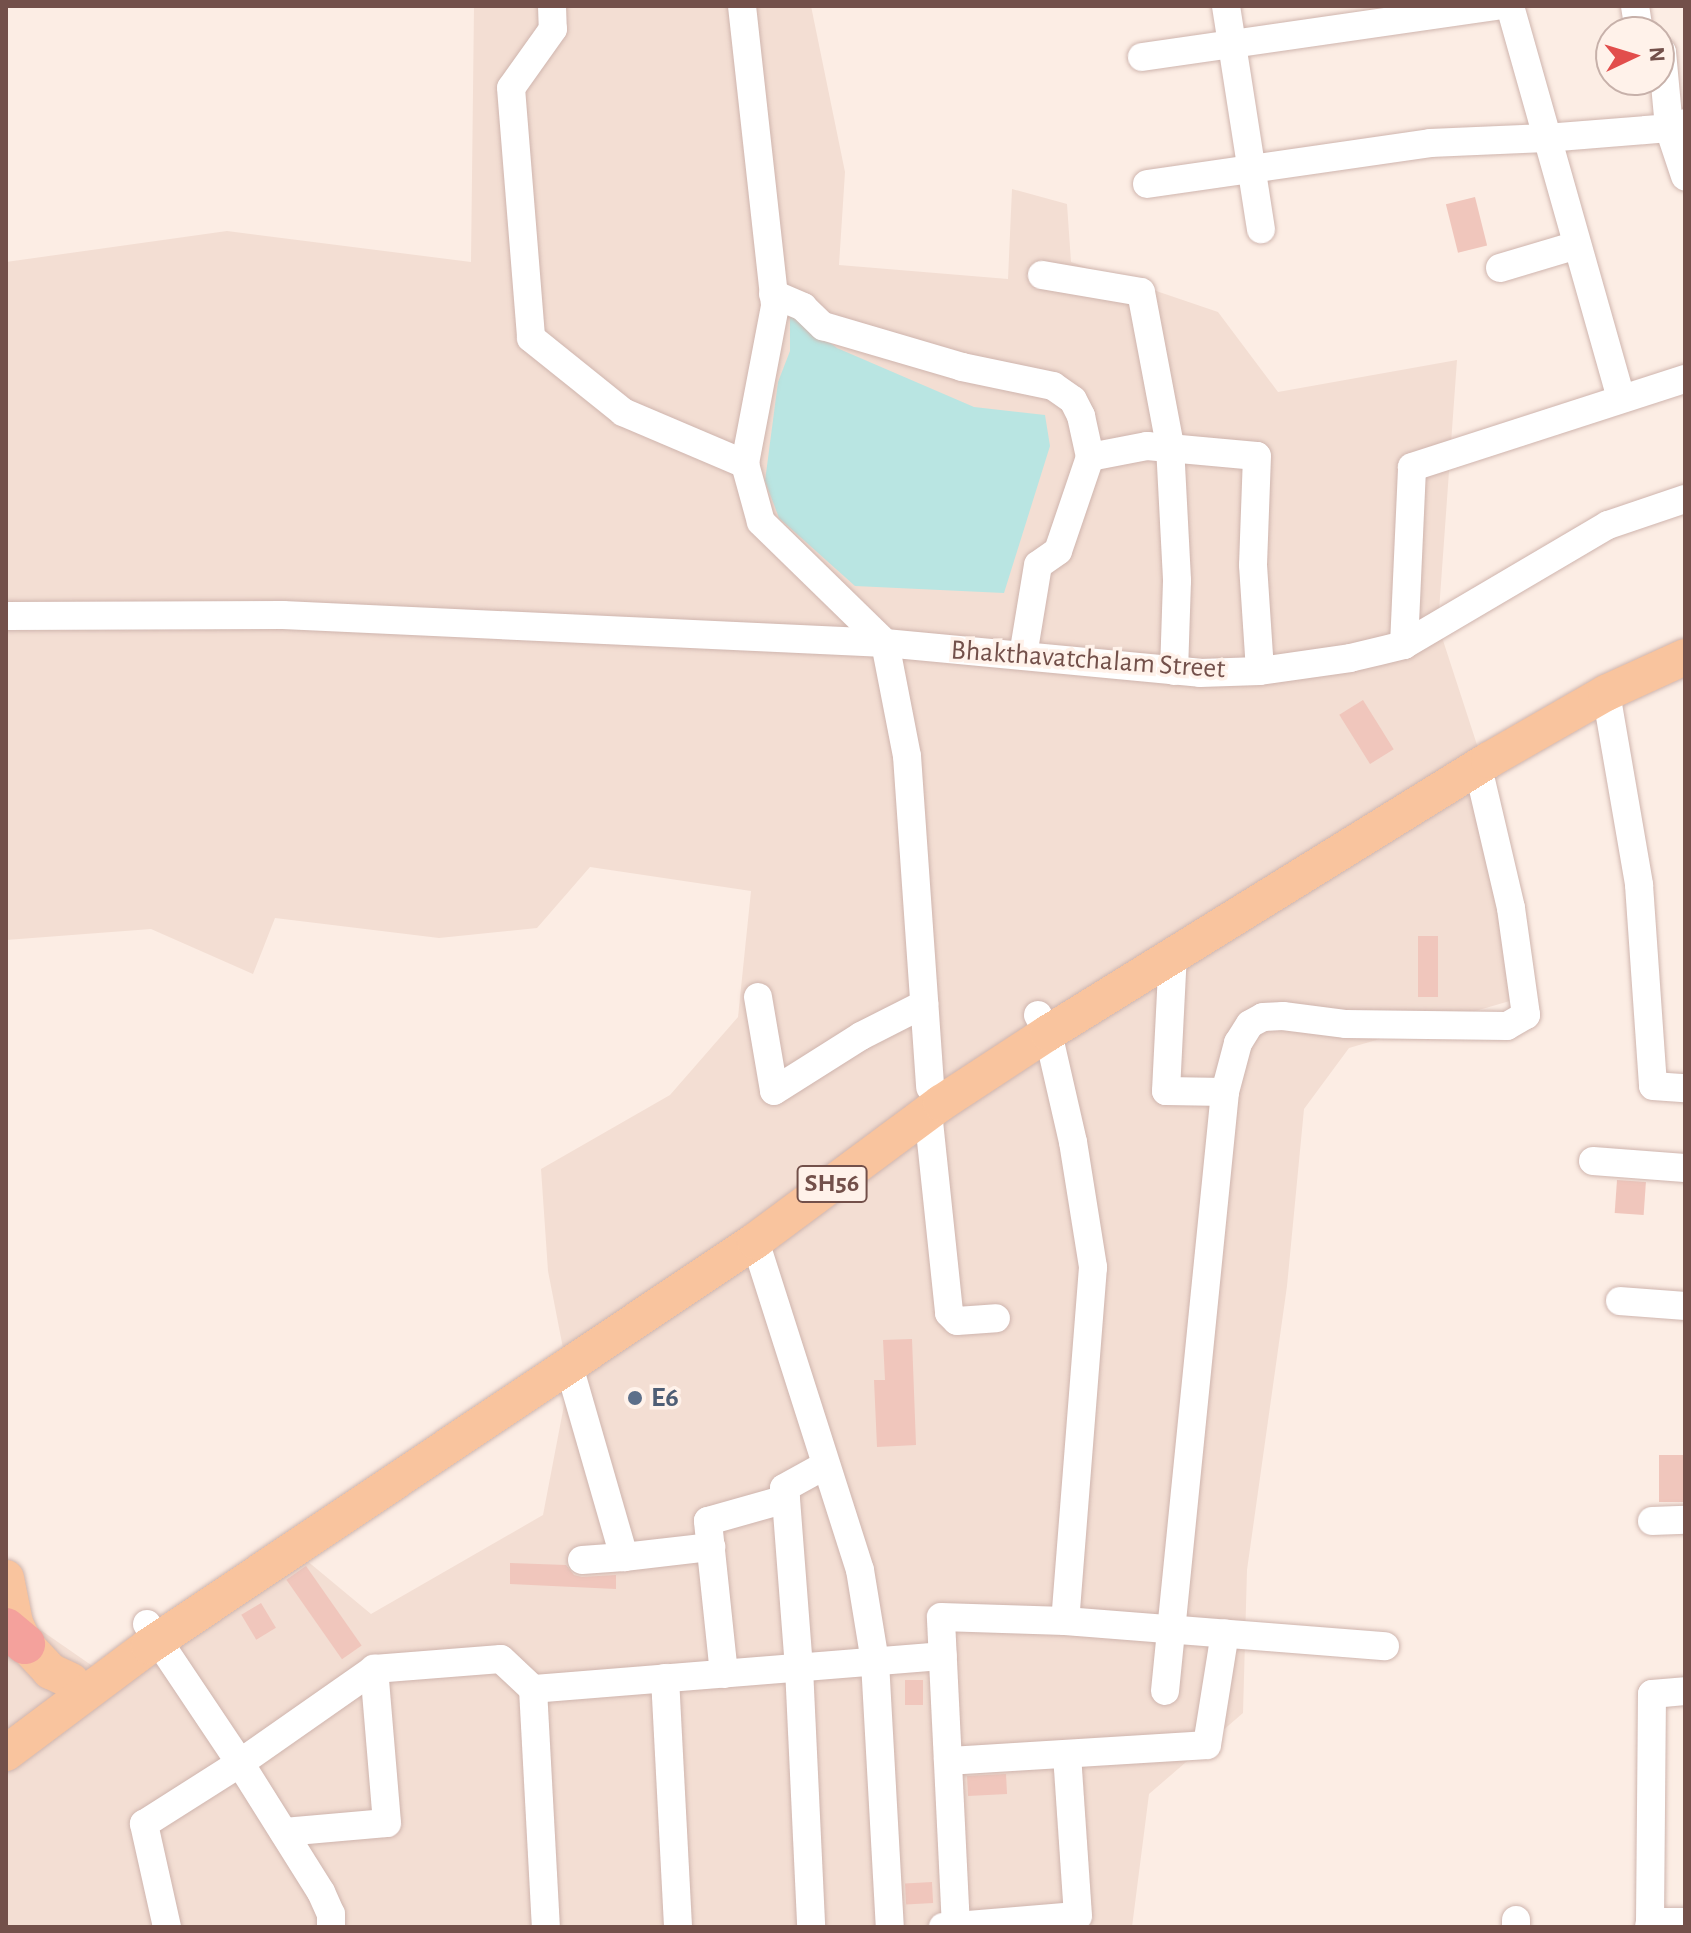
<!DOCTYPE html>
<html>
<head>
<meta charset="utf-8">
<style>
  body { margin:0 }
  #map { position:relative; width:1691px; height:1933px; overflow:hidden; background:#fcede4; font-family:"Alegreya Sans",sans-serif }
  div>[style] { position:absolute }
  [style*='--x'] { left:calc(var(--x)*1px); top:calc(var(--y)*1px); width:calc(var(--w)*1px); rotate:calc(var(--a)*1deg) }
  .residential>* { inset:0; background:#f3ded3 }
  .water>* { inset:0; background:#b9e5e2 }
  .building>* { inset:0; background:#f0c6bc; transform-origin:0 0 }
  .roads { filter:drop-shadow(0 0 2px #cfb5ae) drop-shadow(0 0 2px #cfb5ae) }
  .minor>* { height:28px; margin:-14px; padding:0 14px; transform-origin:14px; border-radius:14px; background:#fff }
  .major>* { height:36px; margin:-18px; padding:0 18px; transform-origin:18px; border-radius:18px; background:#f9c49e }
  .highway>* { height:40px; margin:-20px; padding:0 20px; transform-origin:20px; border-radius:20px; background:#f4a19c }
  .dots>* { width:22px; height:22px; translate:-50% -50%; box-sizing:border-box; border:4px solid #fff2ea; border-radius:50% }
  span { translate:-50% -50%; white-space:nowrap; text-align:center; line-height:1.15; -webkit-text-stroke:7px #fff2ea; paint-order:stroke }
  .shield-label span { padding:2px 6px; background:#fff2ea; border:2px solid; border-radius:6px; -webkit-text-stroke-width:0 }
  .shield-label { font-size:26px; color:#73504a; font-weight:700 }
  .street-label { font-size:28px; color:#73504a }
  .service-label { font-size:28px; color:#4e5e75; font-weight:700 }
  .left { translate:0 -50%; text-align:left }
  .frame { position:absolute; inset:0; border:8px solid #73504a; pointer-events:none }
  .north { position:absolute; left:1595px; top:16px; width:80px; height:80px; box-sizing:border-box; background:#fff2ea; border:2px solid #c7b1aa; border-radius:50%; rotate:86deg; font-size:22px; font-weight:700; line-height:32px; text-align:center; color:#73504a }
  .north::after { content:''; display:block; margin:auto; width:28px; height:36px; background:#e24e4c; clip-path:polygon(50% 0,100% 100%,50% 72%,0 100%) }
</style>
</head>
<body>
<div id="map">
  <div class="residential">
    <i style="clip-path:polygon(474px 6px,811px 6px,845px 172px,839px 265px,1008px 279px,1012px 189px,1067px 204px,1071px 262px,1218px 312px,1278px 392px,1457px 360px,1438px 625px,1479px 751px,1530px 995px,1349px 1048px,1304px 1109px,1287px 1286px,1247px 1570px,1243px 1713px,1149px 1794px,1132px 1927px,6px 1927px,6px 1606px,117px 1683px,300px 1555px,371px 1614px,543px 1515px,569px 1379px,548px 1271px,541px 1169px,670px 1095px,738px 1017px,751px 891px,590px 867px,537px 928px,439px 938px,275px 918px,253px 974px,151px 929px,6px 940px,6px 262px,227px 231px,471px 262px)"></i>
  </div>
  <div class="water">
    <i style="clip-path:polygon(790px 313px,837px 348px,974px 407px,1045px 415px,1050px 446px,1004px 593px,855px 586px,779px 518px,765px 481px,778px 382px,790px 351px)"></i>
  </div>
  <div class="building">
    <i style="left:1475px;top:197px;width:50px;height:30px;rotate:76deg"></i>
    <i style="left:1363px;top:700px;width:58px;height:28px;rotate:58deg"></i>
    <i style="left:1418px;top:936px;width:20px;height:61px"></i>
    <i style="left:1617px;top:1180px;width:29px;height:33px;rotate:4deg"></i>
    <i style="clip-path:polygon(912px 1339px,916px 1445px,877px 1447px,874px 1380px,885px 1380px,883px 1340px)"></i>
    <i style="left:1685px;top:1455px;width:47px;height:26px;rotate:90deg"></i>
    <i style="clip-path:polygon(510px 1563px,566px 1565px,574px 1575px,582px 1577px,616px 1575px,616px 1589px,510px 1584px)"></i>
    <i style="left:306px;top:1566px;width:97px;height:24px;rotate:55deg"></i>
    <i style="left:261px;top:1603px;width:29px;height:23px;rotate:59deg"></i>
    <i style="left:905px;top:1680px;width:18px;height:25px"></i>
    <i style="left:1006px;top:1774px;width:20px;height:39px;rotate:87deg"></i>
    <i style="left:932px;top:1882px;width:21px;height:27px;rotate:87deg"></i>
  </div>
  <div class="roads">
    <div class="minor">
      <i style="--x:552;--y:6;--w:23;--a:88"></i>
      <i style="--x:553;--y:29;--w:72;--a:125.4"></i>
      <i style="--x:511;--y:88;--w:251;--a:85.4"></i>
      <i style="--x:531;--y:338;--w:118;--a:38.8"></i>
      <i style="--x:623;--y:412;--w:133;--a:23.1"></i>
      <i style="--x:742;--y:6;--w:302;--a:83.7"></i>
      <i style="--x:775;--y:306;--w:161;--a:100.8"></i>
      <i style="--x:745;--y:464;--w:60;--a:74.6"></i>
      <i style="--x:761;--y:522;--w:173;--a:44.3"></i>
      <i style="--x:885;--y:643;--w:115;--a:79"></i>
      <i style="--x:907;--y:756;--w:332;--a:86"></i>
      <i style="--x:1226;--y:6;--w:226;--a:81.1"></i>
      <i style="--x:1510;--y:6;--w:407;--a:74.2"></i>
      <i style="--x:1635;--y:6;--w:26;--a:81"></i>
      <i style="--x:1659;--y:53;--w:3;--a:-18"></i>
      <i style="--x:1662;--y:52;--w:76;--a:84.7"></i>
      <i style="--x:1669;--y:128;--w:51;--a:71.6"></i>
      <i style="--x:1142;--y:57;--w:358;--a:-8.2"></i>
      <i style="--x:1147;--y:184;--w:286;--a:-8.2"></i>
      <i style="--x:1430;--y:143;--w:116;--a:-2.5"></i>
      <i style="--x:1546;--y:138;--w:123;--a:-4.6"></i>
      <i style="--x:1669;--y:128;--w:17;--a:-17"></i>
      <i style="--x:1500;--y:268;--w:80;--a:-16.6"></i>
      <i style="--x:1042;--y:275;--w:100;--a:9.7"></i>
      <i style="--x:1141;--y:292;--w:157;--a:79.3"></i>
      <i style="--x:1170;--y:446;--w:135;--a:87"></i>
      <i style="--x:1177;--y:581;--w:90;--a:91.9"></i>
      <i style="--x:773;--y:294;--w:33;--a:23"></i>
      <i style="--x:803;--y:307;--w:28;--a:44"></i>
      <i style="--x:823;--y:326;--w:145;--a:16.4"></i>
      <i style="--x:962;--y:367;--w:93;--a:11.8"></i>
      <i style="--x:1053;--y:386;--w:24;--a:35"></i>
      <i style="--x:1073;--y:400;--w:18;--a:63"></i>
      <i style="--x:1081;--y:416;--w:42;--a:77.6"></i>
      <i style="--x:1090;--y:457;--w:99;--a:108.8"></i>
      <i style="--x:1058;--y:551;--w:24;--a:145"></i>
      <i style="--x:1038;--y:565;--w:92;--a:99.4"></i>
      <i style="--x:1090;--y:457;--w:58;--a:-10.9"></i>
      <i style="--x:1147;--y:446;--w:110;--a:5.2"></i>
      <i style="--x:1257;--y:456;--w:109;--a:92.1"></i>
      <i style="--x:1253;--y:565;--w:106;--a:86.2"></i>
      <i style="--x:6;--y:616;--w:277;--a:-0.2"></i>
      <i style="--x:283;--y:615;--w:603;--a:2.66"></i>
      <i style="--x:885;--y:643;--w:316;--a:5.4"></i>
      <i style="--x:1200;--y:673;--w:60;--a:-1.9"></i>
      <i style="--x:1260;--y:671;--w:91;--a:-8.2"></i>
      <i style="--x:1350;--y:658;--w:56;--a:-13.5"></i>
      <i style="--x:1404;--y:645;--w:237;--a:-30.5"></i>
      <i style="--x:1608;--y:525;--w:81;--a:-18.7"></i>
      <i style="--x:1404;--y:645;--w:178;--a:-87.4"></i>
      <i style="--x:1412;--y:467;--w:287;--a:-17.9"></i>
      <i style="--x:1606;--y:693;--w:195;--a:80.2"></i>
      <i style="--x:1639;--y:885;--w:201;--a:86"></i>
      <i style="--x:1653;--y:1086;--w:32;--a:4"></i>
      <i style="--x:758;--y:997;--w:95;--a:80.3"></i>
      <i style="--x:774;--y:1091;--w:103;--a:-32.3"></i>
      <i style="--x:861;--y:1036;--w:71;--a:-26.9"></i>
      <i style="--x:1038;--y:1015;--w:21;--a:61"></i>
      <i style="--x:1048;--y:1033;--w:112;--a:77.1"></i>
      <i style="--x:1073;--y:1142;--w:127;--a:80.9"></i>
      <i style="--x:1093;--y:1267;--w:355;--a:94.5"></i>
      <i style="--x:1225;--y:1092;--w:51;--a:-75.1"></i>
      <i style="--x:1238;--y:1043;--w:22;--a:-58"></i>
      <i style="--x:1250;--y:1024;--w:15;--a:-28"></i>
      <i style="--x:1263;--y:1017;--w:20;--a:-3"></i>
      <i style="--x:1283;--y:1016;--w:64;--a:7.2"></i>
      <i style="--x:1346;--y:1024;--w:161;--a:0.7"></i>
      <i style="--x:1507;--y:1026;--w:22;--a:-30"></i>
      <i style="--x:1526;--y:1015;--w:108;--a:-98"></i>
      <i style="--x:1511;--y:908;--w:145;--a:-103.2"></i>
      <i style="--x:928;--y:1112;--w:202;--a:84"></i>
      <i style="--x:949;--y:1313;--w:11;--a:45"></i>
      <i style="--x:957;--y:1321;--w:39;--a:-4"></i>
      <i style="--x:1593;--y:1161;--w:92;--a:4.4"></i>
      <i style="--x:755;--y:1241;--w:345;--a:72.3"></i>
      <i style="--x:860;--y:1570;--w:93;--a:80.7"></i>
      <i style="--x:875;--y:1662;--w:265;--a:86.8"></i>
      <i style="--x:1620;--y:1301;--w:65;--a:4.4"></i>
      <i style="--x:569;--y:1366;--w:199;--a:73.9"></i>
      <i style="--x:624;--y:1557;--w:88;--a:-6.6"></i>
      <i style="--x:786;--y:1499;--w:169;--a:85.6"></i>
      <i style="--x:799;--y:1668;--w:259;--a:87.3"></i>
      <i style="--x:1652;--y:1521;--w:33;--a:-2"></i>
      <i style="--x:582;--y:1560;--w:42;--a:-4.1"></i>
      <i style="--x:147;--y:1624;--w:167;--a:56.2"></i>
      <i style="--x:240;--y:1763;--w:164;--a:-35"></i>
      <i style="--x:374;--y:1669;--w:127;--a:-4.5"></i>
      <i style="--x:501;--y:1659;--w:44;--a:43.2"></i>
      <i style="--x:533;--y:1689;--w:238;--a:86.9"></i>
      <i style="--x:724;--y:1674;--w:154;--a:-96"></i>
      <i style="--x:708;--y:1521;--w:81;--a:-15.8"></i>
      <i style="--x:786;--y:1499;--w:11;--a:-100"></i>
      <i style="--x:784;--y:1488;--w:46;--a:-28.8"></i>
      <i style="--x:665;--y:1678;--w:249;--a:87"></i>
      <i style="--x:533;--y:1689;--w:411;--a:-4.6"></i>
      <i style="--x:1165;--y:1691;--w:602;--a:-84.28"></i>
      <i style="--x:1225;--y:1092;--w:59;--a:-179"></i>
      <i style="--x:1166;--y:1091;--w:136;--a:-87.1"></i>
      <i style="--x:948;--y:1761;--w:259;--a:-3.5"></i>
      <i style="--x:1207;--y:1745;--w:113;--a:-80.9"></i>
      <i style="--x:284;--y:1832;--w:103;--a:-5"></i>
      <i style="--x:387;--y:1823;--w:155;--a:-94.8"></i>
      <i style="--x:1516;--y:1920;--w:7;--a:90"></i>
      <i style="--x:1650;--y:1922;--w:228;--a:-89.5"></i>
      <i style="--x:1652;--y:1694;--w:33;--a:-5"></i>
      <i style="--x:167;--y:1927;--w:106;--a:-102.6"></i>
      <i style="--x:144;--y:1824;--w:114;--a:-32.4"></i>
      <i style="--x:240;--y:1763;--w:152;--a:57.9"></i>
      <i style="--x:321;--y:1892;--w:24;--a:66"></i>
      <i style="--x:331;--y:1914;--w:13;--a:90"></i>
      <i style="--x:943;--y:1927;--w:135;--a:-4.7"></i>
      <i style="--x:1078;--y:1916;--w:162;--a:-93.9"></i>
      <i style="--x:956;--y:1927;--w:310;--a:-92.8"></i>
      <i style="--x:941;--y:1617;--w:124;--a:1.8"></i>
      <i style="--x:1065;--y:1621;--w:321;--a:4.5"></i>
      <i style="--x:1649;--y:1927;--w:5;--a:-79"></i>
      <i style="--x:1650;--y:1922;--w:35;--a:0"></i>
    </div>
    <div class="major">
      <i style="--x:6;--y:1578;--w:46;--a:78.7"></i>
      <i style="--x:15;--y:1623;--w:23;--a:65"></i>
      <i style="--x:25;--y:1644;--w:37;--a:47"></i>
      <i style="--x:50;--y:1671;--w:23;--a:25"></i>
      <i style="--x:6;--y:1753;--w:179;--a:-36.8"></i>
      <i style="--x:149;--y:1646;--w:729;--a:-33.76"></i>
      <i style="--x:755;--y:1241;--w:232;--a:-36.6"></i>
      <i style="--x:941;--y:1103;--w:128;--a:-33.2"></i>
      <i style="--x:1048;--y:1033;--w:519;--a:-31.76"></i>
      <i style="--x:1489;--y:760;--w:135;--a:-29.8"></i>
      <i style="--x:1606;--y:693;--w:87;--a:-24.5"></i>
    </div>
    <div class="highway">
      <i style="--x:6;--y:1628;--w:25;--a:40"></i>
    </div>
  </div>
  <div class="dots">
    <i style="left:635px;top:1398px;background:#5c6f8a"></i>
  </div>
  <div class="shield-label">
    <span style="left:832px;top:1184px">SH56</span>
  </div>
  <div class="street-label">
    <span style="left:1088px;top:660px;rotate:4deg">Bhakthavatchalam Street</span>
  </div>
  <div class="service-label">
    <span class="left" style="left:651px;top:1398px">E6</span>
  </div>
  <div class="frame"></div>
  <div class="north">N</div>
</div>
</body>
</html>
